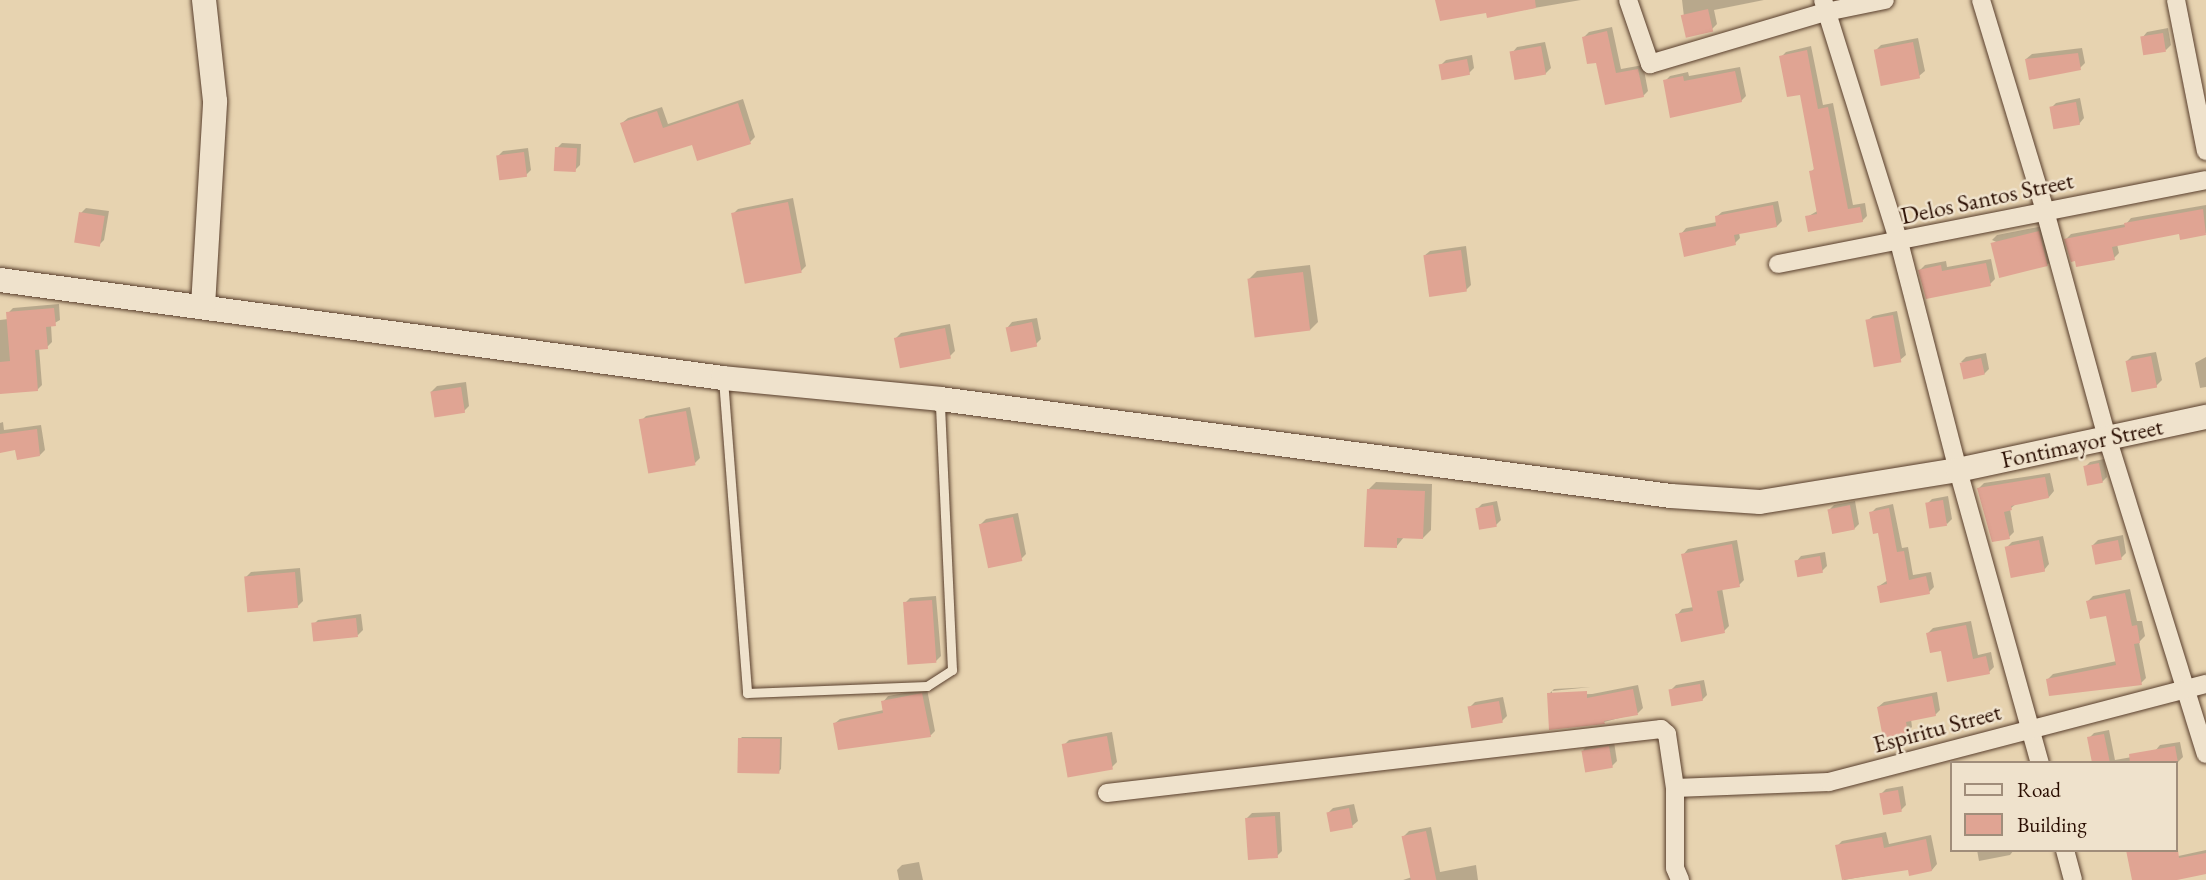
<!DOCTYPE html>
<html>
<head>
<meta charset="utf-8">
<style>
  body { margin:0 }
  #map { position:relative; width:2206px; height:880px; overflow:hidden; background:#e7d3b0; font-family:"EB Garamond",serif }
  div>[style] { position:absolute }
  [style*='--x'] { left:calc(var(--x)*1px); top:calc(var(--y)*1px); width:calc(var(--w)*1px); rotate:calc(var(--a)*1deg) }
  .shadow>* { inset:0; background:#0003 }
  .building>* { inset:0; background:#e0a493; transform-origin:0 0 }
  .roads { filter:drop-shadow(0 0 2px #583e2c) drop-shadow(0 0 2px #583e2c) }
  .lane>* { height:9px; margin:-4.5px; padding:0 4.5px; transform-origin:4.5px; border-radius:4.5px; background:#efe2cc }
  .street>* { height:18px; margin:-9px; padding:0 9px; transform-origin:9px; border-radius:9px; background:#efe2cc }
  .secondary>* { height:24px; margin:-12px; padding:0 12px; transform-origin:12px; border-radius:12px; background:#efe2cc }
  span { translate:-50% -50%; white-space:nowrap; text-align:center; line-height:1.15; -webkit-text-stroke:5px #efe2cc; paint-order:stroke }
  .street-label { font-size:24px; color:#290d00 }
  .legend { position:absolute; left:1950px; top:761px; width:228px; height:91px; box-sizing:border-box; background:#efe2cc; border:2px solid #a08d7a; margin:0; padding:9px 12px; list-style:none; font-size:21px; color:#290d00 }
  .legend li { display:flex; align-items:center; gap:14px; height:35px }
  .legend b { width:35px; border:2px solid #a08d7a }
</style>
</head>
<body>
<div id="map">
  <div class="shadow">
    <i style="clip-path:polygon(1439px 0,1581px 0,1488px 16px,1487px 11px)"></i>
    <i style="clip-path:polygon(1682px 0,1764px 0,1714px 10px,1717px 24px,1712px 29px,1686px 34px)"></i>
    <i style="clip-path:polygon(1612px 27px,1621px 69px,1643px 65px,1648px 91px,1643px 96px,1598px 61px,1584px 37px,1589px 32px)"></i>
    <i style="clip-path:polygon(2168px 28px,2171px 45px,2166px 50px,2142px 38px,2147px 32px)"></i>
    <i style="clip-path:polygon(1918px 38px,1925px 71px,1919px 76px,1876px 50px,1881px 45px)"></i>
    <i style="clip-path:polygon(1545px 42px,1551px 68px,1545px 74px,1512px 53px,1517px 47px)"></i>
    <i style="clip-path:polygon(1811px 46px,1823px 105px,1833px 103px,1853px 205px,1865px 203px,1867px 216px,1862px 221px,1807px 217px,1819px 210px,1811px 172px,1815px 168px,1801px 93px,1781px 57px,1786px 52px)"></i>
    <i style="clip-path:polygon(2082px 48px,2085px 63px,2080px 68px,2026px 59px,2032px 54px)"></i>
    <i style="clip-path:polygon(1472px 55px,1474px 68px,1469px 73px,1441px 65px,1446px 60px)"></i>
    <i style="clip-path:polygon(1740px 67px,1746px 96px,1741px 101px,1665px 81px,1670px 76px,1688px 72px,1689px 76px)"></i>
    <i style="clip-path:polygon(2080px 98px,2084px 118px,2079px 124px,2051px 108px,2056px 103px)"></i>
    <i style="clip-path:polygon(743px 99px,755px 137px,750px 142px,693px 142px,622px 123px,628px 118px,662px 107px,668px 124px)"></i>
    <i style="clip-path:polygon(562px 143px,581px 144px,580px 165px,574px 171px,557px 148px)"></i>
    <i style="clip-path:polygon(528px 148px,531px 170px,526px 175px,498px 156px,503px 151px)"></i>
    <i style="clip-path:polygon(793px 198px,806px 266px,801px 271px,733px 214px,738px 209px)"></i>
    <i style="clip-path:polygon(1778px 201px,1782px 221px,1777px 226px,1739px 233px,1740px 238px,1735px 243px,1681px 234px,1686px 228px,1717px 222px,1716px 217px,1722px 212px)"></i>
    <i style="clip-path:polygon(2206px 205px,2206px 233px,2182px 238px,2180px 231px,2117px 244px,2119px 253px,2114px 258px,2066px 239px,2071px 234px,2126px 224px,2131px 218px)"></i>
    <i style="clip-path:polygon(86px 208px,109px 211px,104px 240px,99px 245px,81px 213px)"></i>
    <i style="clip-path:polygon(2043px 226px,2053px 259px,2047px 265px,1992px 240px,1997px 235px)"></i>
    <i style="clip-path:polygon(1466px 246px,1471px 285px,1466px 290px,1424px 256px,1430px 251px)"></i>
    <i style="clip-path:polygon(1991px 259px,1995px 279px,1990px 284px,1920px 270px,1925px 265px,1946px 261px,1947px 267px)"></i>
    <i style="clip-path:polygon(1310px 265px,1318px 322px,1310px 330px,1249px 279px,1257px 271px)"></i>
    <i style="clip-path:polygon(59px 304px,60px 320px,51px 325px,52px 342px,47px 347px,39px 348px,42px 385px,37px 390px,0 380px,0 320px,8px 319px,8px 313px,13px 308px)"></i>
    <i style="clip-path:polygon(1897px 311px,1906px 355px,1900px 360px,1867px 321px,1873px 316px)"></i>
    <i style="clip-path:polygon(1037px 318px,1041px 339px,1036px 344px,1007px 328px,1012px 322px)"></i>
    <i style="clip-path:polygon(950px 324px,955px 351px,950px 356px,895px 339px,901px 333px)"></i>
    <i style="clip-path:polygon(2156px 352px,2162px 380px,2156px 386px,2127px 361px,2132px 356px)"></i>
    <i style="clip-path:polygon(1986px 353px,1989px 369px,1984px 374px,1961px 362px,1966px 357px)"></i>
    <i style="clip-path:polygon(2206px 357px,2206px 387px,2200px 388px,2195px 363px)"></i>
    <i style="clip-path:polygon(466px 382px,469px 406px,464px 411px,431px 392px,437px 386px)"></i>
    <i style="clip-path:polygon(690px 407px,700px 458px,695px 463px,641px 421px,646px 416px)"></i>
    <i style="clip-path:polygon(3px 422px,4px 430px,41px 425px,45px 450px,40px 455px,17px 448px,0 451px,0 423px)"></i>
    <i style="clip-path:polygon(2104px 459px,2107px 477px,2102px 482px,2085px 467px,2090px 462px)"></i>
    <i style="clip-path:polygon(2050px 473px,2054px 491px,2049px 497px,2017px 503px,2010px 509px,2014px 532px,2009px 537px,1979px 488px,1984px 483px)"></i>
    <i style="clip-path:polygon(1376px 482px,1432px 484px,1431px 530px,1423px 538px,1404px 537px,1396px 547px,1368px 490px)"></i>
    <i style="clip-path:polygon(1948px 496px,1952px 519px,1947px 524px,1927px 504px,1932px 499px)"></i>
    <i style="clip-path:polygon(1497px 501px,1501px 520px,1496px 525px,1477px 509px,1482px 504px)"></i>
    <i style="clip-path:polygon(1855px 501px,1859px 524px,1854px 529px,1829px 510px,1834px 505px)"></i>
    <i style="clip-path:polygon(1893px 504px,1902px 548px,1908px 547px,1913px 575px,1931px 572px,1934px 587px,1929px 592px,1879px 586px,1888px 580px,1880px 530px,1871px 513px,1876px 508px)"></i>
    <i style="clip-path:polygon(1018px 513px,1026px 554px,1021px 559px,981px 524px,986px 519px)"></i>
    <i style="clip-path:polygon(2123px 535px,2126px 553px,2121px 558px,2093px 545px,2098px 540px)"></i>
    <i style="clip-path:polygon(2043px 536px,2049px 564px,2044px 570px,2007px 547px,2012px 542px)"></i>
    <i style="clip-path:polygon(1737px 540px,1744px 580px,1739px 585px,1722px 588px,1729px 626px,1724px 631px,1677px 615px,1682px 609px,1694px 607px,1683px 555px,1688px 549px)"></i>
    <i style="clip-path:polygon(1825px 552px,1827px 566px,1822px 571px,1796px 562px,1801px 556px)"></i>
    <i style="clip-path:polygon(300px 568px,303px 601px,298px 606px,246px 577px,251px 572px)"></i>
    <i style="clip-path:polygon(2130px 589px,2137px 621px,2142px 621px,2145px 636px,2139px 642px,2146px 678px,2141px 683px,2048px 679px,2053px 674px,2117px 661px,2108px 614px,2088px 601px,2093px 596px)"></i>
    <i style="clip-path:polygon(936px 596px,941px 656px,936px 661px,905px 603px,910px 598px)"></i>
    <i style="clip-path:polygon(361px 614px,363px 630px,358px 635px,313px 625px,318px 620px)"></i>
    <i style="clip-path:polygon(1971px 621px,1978px 655px,1991px 652px,1994px 667px,1989px 672px,1942px 649px,1928px 633px,1933px 628px)"></i>
    <i style="clip-path:polygon(1704px 680px,1707px 695px,1702px 700px,1671px 690px,1676px 685px)"></i>
    <i style="clip-path:polygon(1638px 685px,1643px 708px,1638px 713px,1604px 722px,1549px 694px,1554px 689px,1591px 687px,1552px 691px,1552px 695px,1592px 694px)"></i>
    <i style="clip-path:polygon(927px 689px,935px 731px,930px 736px,834px 724px,840px 719px,884px 710px,883px 702px,888px 696px)"></i>
    <i style="clip-path:polygon(1937px 692px,1940px 710px,1935px 715px,1911px 719px,1912px 727px,1907px 732px,1878px 707px,1884px 702px)"></i>
    <i style="clip-path:polygon(1503px 697px,1507px 716px,1502px 721px,1470px 707px,1475px 702px)"></i>
    <i style="clip-path:polygon(2109px 730px,2115px 760px,2132px 757px,2134px 763px,2094px 763px,2089px 738px,2094px 733px)"></i>
    <i style="clip-path:polygon(1112px 732px,1117px 762px,1112px 767px,1064px 745px,1069px 740px)"></i>
    <i style="clip-path:polygon(742px 737px,782px 737px,781px 769px,779px 771px,740px 739px)"></i>
    <i style="clip-path:polygon(1614px 742px,1617px 761px,1612px 766px,1583px 750px,1588px 745px)"></i>
    <i style="clip-path:polygon(2180px 742px,2183px 757px,2178px 762px,2155px 751px,2160px 745px)"></i>
    <i style="clip-path:polygon(1903px 786px,1906px 805px,1901px 810px,1881px 794px,1886px 789px)"></i>
    <i style="clip-path:polygon(1354px 804px,1358px 821px,1352px 826px,1328px 813px,1333px 808px)"></i>
    <i style="clip-path:polygon(1280px 812px,1282px 851px,1277px 856px,1247px 818px,1252px 813px)"></i>
    <i style="clip-path:polygon(1431px 827px,1440px 872px,1476px 865px,1478px 880px,1403px 880px,1412px 877px,1404px 836px,1409px 831px)"></i>
    <i style="clip-path:polygon(1886px 832px,1889px 844px,1931px 835px,1937px 864px,1932px 870px,1909px 868px,1844px 880px,1837px 846px,1842px 841px)"></i>
    <i style="clip-path:polygon(1977px 850px,2014px 850px,2010px 855px,1979px 861px)"></i>
    <i style="clip-path:polygon(2206px 850px,2206px 873px,2169px 880px,2134px 880px,2137px 865px)"></i>
    <i style="clip-path:polygon(919px 862px,923px 880px,899px 880px,897px 870px,902px 865px)"></i>
  </div>
  <div class="building">
    <i style="clip-path:polygon(1435px 0,1535px 0,1536px 8px,1487px 18px,1486px 13px,1440px 21px)"></i>
    <i style="left:1708px;top:9px;width:23px;height:28px;rotate:77deg"></i>
    <i style="clip-path:polygon(1607px 31px,1616px 73px,1638px 69px,1644px 97px,1605px 105px,1596px 63px,1587px 64px,1582px 37px)"></i>
    <i style="left:2163px;top:33px;width:19px;height:23px;rotate:81deg"></i>
    <i style="left:1913px;top:42px;width:37px;height:40px;rotate:79deg"></i>
    <i style="left:1541px;top:46px;width:29px;height:32px;rotate:80deg"></i>
    <i style="clip-path:polygon(1807px 50px,1818px 109px,1828px 107px,1848px 209px,1860px 207px,1863px 222px,1808px 232px,1805px 216px,1817px 214px,1809px 171px,1814px 170px,1800px 95px,1787px 97px,1779px 56px)"></i>
    <i style="clip-path:polygon(2078px 53px,2081px 70px,2029px 80px,2025px 59px)"></i>
    <i style="left:1467px;top:59px;width:16px;height:29px;rotate:79deg"></i>
    <i style="clip-path:polygon(1735px 71px,1742px 102px,1670px 118px,1663px 80px,1683px 76px,1684px 81px)"></i>
    <i style="left:2076px;top:102px;width:23px;height:27px;rotate:80deg"></i>
    <i style="clip-path:polygon(738px 103px,751px 144px,697px 161px,692px 145px,634px 163px,620px 123px,657px 111px,663px 128px)"></i>
    <i style="left:555px;top:147px;width:22px;height:24px;rotate:3deg"></i>
    <i style="left:524px;top:152px;width:25px;height:28px;rotate:83deg"></i>
    <i style="left:788px;top:202px;width:72px;height:58px;rotate:79deg"></i>
    <i style="clip-path:polygon(1773px 205px,1777px 227px,1734px 235px,1736px 245px,1684px 257px,1679px 233px,1716px 226px,1715px 216px)"></i>
    <i style="clip-path:polygon(2203px 209px,2206px 235px,2180px 240px,2179px 234px,2112px 247px,2115px 260px,2076px 267px,2075px 261px,2071px 262px,2064px 239px,2125px 227px,2124px 223px)"></i>
    <i style="left:79px;top:212px;width:26px;height:31px;rotate:9deg"></i>
    <i style="left:2039px;top:231px;width:36px;height:50px;rotate:76deg"></i>
    <i style="left:1461px;top:250px;width:42px;height:38px;rotate:82deg"></i>
    <i style="clip-path:polygon(1986px 263px,1991px 286px,1926px 299px,1918px 270px,1941px 265px,1942px 271px)"></i>
    <i style="left:1303px;top:272px;width:59px;height:56px;rotate:83deg"></i>
    <i style="clip-path:polygon(54px 308px,56px 326px,46px 327px,48px 349px,35px 350px,38px 391px,0 394px,0 362px,10px 361px,6px 312px)"></i>
    <i style="left:1893px;top:315px;width:48px;height:28px;rotate:80deg"></i>
    <i style="left:1032px;top:322px;width:25px;height:27px;rotate:78deg"></i>
    <i style="left:945px;top:328px;width:31px;height:52px;rotate:79deg"></i>
    <i style="left:2151px;top:356px;width:32px;height:26px;rotate:79deg"></i>
    <i style="left:1981px;top:358px;width:17px;height:22px;rotate:77deg"></i>
    <i style="left:461px;top:387px;width:26px;height:31px;rotate:81deg"></i>
    <i style="left:686px;top:411px;width:55px;height:48px;rotate:80deg"></i>
    <i style="clip-path:polygon(37px 429px,40px 456px,17px 460px,15px 450px,0 453px,0 434px)"></i>
    <i style="left:2099px;top:463px;width:20px;height:16px;rotate:79deg"></i>
    <i style="clip-path:polygon(2045px 477px,2049px 498px,2011px 506px,2012px 510px,2004px 512px,2010px 539px,1992px 542px,1977px 488px)"></i>
    <i style="clip-path:polygon(1367px 489px,1425px 491px,1423px 539px,1397px 538px,1397px 548px,1364px 547px)"></i>
    <i style="left:1943px;top:500px;width:26px;height:18px;rotate:81deg"></i>
    <i style="left:1493px;top:505px;width:22px;height:18px;rotate:80deg"></i>
    <i style="left:1850px;top:505px;width:25px;height:23px;rotate:79deg"></i>
    <i style="clip-path:polygon(1889px 508px,1897px 552px,1904px 551px,1909px 580px,1926px 576px,1930px 594px,1880px 603px,1877px 586px,1887px 584px,1878px 533px,1873px 534px,1869px 512px)"></i>
    <i style="left:1013px;top:517px;width:45px;height:35px;rotate:78deg"></i>
    <i style="left:2039px;top:540px;width:32px;height:35px;rotate:79deg"></i>
    <i style="left:2118px;top:540px;width:20px;height:27px;rotate:79deg"></i>
    <i style="clip-path:polygon(1732px 544px,1740px 587px,1717px 591px,1725px 633px,1681px 642px,1675px 614px,1693px 611px,1681px 554px)"></i>
    <i style="left:1820px;top:556px;width:17px;height:26px;rotate:80deg"></i>
    <i style="left:295px;top:572px;width:36px;height:51px;rotate:85deg"></i>
    <i style="clip-path:polygon(2125px 593px,2132px 626px,2137px 625px,2140px 643px,2134px 644px,2142px 685px,2049px 696px,2046px 679px,2116px 665px,2106px 616px,2090px 619px,2086px 601px)"></i>
    <i style="left:932px;top:600px;width:63px;height:29px;rotate:86deg"></i>
    <i style="left:356px;top:618px;width:19px;height:45px;rotate:84deg"></i>
    <i style="clip-path:polygon(1966px 625px,1973px 659px,1986px 656px,1990px 674px,1947px 682px,1941px 651px,1930px 653px,1926px 633px)"></i>
    <i style="left:1700px;top:684px;width:17px;height:32px;rotate:80deg"></i>
    <i style="clip-path:polygon(1633px 689px,1638px 715px,1604px 721px,1605px 724px,1549px 730px,1547px 693px,1587px 691px,1587px 698px)"></i>
    <i style="clip-path:polygon(922px 693px,931px 737px,838px 750px,833px 723px,883px 713px,881px 701px)"></i>
    <i style="clip-path:polygon(1932px 696px,1936px 716px,1906px 722px,1908px 733px,1883px 738px,1877px 707px)"></i>
    <i style="left:1499px;top:701px;width:22px;height:32px;rotate:80deg"></i>
    <i style="clip-path:polygon(2104px 734px,2110px 763px,2092px 763px,2087px 737px)"></i>
    <i style="left:1107px;top:736px;width:34px;height:46px;rotate:80deg"></i>
    <i style="left:738px;top:738px;width:42px;height:35px;rotate:1deg"></i>
    <i style="left:1609px;top:746px;width:22px;height:28px;rotate:80deg"></i>
    <i style="clip-path:polygon(2175px 746px,2178px 763px,2130px 763px,2129px 754px)"></i>
    <i style="left:1898px;top:790px;width:22px;height:19px;rotate:80deg"></i>
    <i style="left:1349px;top:808px;width:20px;height:23px;rotate:79deg"></i>
    <i style="left:1275px;top:816px;width:42px;height:30px;rotate:86deg"></i>
    <i style="left:1426px;top:831px;width:50px;height:25px;rotate:78deg"></i>
    <i style="clip-path:polygon(1882px 837px,1884px 848px,1926px 839px,1932px 871px,1909px 876px,1908px 870px,1842px 880px,1835px 845px)"></i>
    <i style="clip-path:polygon(2126px 850px,2178px 850px,2179px 858px,2206px 853px,2206px 874px,2177px 880px,2132px 880px)"></i>
  </div>
  <div class="roads">
    <div class="lane">
      <i style="--x:723;--y:379;--w:315;--a:85.6"></i>
      <i style="--x:747;--y:693;--w:180;--a:-2.2"></i>
      <i style="--x:927;--y:686;--w:30;--a:-33"></i>
      <i style="--x:952;--y:670;--w:269;--a:-92.6"></i>
    </div>
    <div class="street">
      <i style="--x:1628;--y:0;--w:68;--a:71"></i>
      <i style="--x:1650;--y:64;--w:184;--a:-16.5"></i>
      <i style="--x:1826;--y:12;--w:60;--a:-11.5"></i>
      <i style="--x:1823;--y:0;--w:254;--a:72.6"></i>
      <i style="--x:1899;--y:242;--w:236;--a:75.5"></i>
      <i style="--x:1958;--y:470;--w:304;--a:74.4"></i>
      <i style="--x:1981;--y:0;--w:220;--a:73.1"></i>
      <i style="--x:2045;--y:211;--w:234;--a:74.7"></i>
      <i style="--x:2107;--y:437;--w:332;--a:72.7"></i>
      <i style="--x:2176;--y:0;--w:154;--a:78.8"></i>
      <i style="--x:1778;--y:264;--w:436;--a:-11.1"></i>
      <i style="--x:1675;--y:788;--w:154;--a:-2.2"></i>
      <i style="--x:1829;--y:782;--w:390;--a:-14.6"></i>
      <i style="--x:1107;--y:793;--w:558;--a:-6.59"></i>
      <i style="--x:1661;--y:729;--w:8;--a:40"></i>
      <i style="--x:1667;--y:734;--w:55;--a:81.6"></i>
      <i style="--x:1675;--y:788;--w:80;--a:90"></i>
      <i style="--x:1675;--y:868;--w:13;--a:67"></i>
      <i style="--x:2065;--y:850;--w:31;--a:75"></i>
    </div>
    <div class="secondary">
      <i style="--x:0;--y:280;--w:730;--a:7.72"></i>
      <i style="--x:723;--y:378;--w:218;--a:5.5"></i>
      <i style="--x:940;--y:399;--w:737;--a:7.56"></i>
      <i style="--x:1671;--y:496;--w:89;--a:3.9"></i>
      <i style="--x:1760;--y:502;--w:201;--a:-9.2"></i>
      <i style="--x:1958;--y:470;--w:254;--a:-12.1"></i>
      <i style="--x:203;--y:306;--w:205;--a:-86.6"></i>
      <i style="--x:215;--y:101;--w:102;--a:-96.2"></i>
    </div>
  </div>
  <div class="street-label">
    <span style="left:1987px;top:198px;rotate:-12deg">Delos Santos Street</span>
    <span style="left:2082px;top:443px;rotate:-12deg">Fontimayor Street</span>
    <span style="left:1937px;top:728px;rotate:-15deg">Espiritu Street</span>
  </div>
  <ul class="legend">
  <li><b style="height:9px;background:#efe2cc"></b>Road</li>
  <li><b style="height:19px;background:#e0a493"></b>Building</li>
  </ul>
</div>
</body>
</html>
